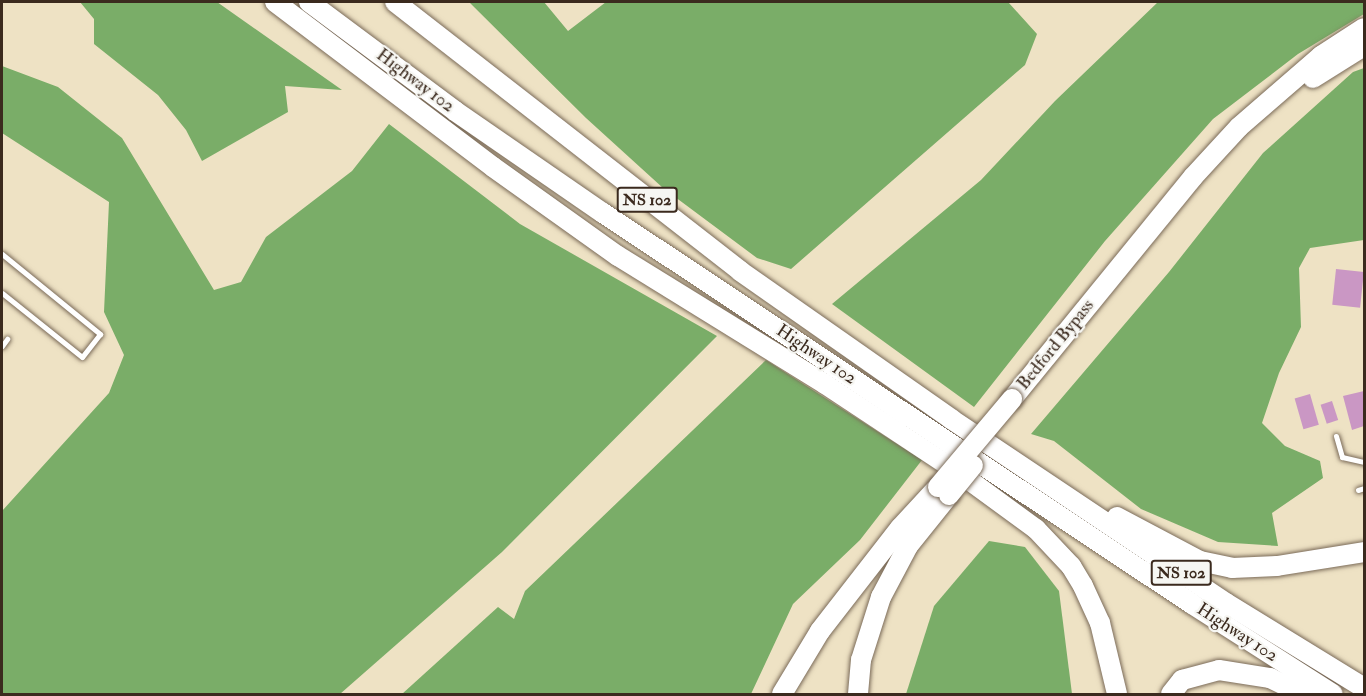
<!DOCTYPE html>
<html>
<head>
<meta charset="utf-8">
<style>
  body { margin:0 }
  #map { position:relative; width:1366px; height:696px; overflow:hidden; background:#eee2c4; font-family:"IM FELL Double Pica",serif }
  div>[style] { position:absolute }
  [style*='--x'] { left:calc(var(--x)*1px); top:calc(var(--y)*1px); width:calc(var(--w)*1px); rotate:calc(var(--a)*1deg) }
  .forest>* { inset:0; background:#7aad68 }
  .building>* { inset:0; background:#ca97c4; transform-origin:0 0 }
  .roads { filter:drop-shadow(0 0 2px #7a6a58) drop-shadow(0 0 2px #7a6a58) }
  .service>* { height:5px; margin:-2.5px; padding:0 2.5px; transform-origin:2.5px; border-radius:2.5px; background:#fff }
  .motorway>* { height:20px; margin:-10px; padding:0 10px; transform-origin:10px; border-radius:10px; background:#fff }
  .bridges { filter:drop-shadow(0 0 2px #7a6a58) drop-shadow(0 0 2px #7a6a58) }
  .motorway-bridge>* { height:20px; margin:-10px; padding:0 10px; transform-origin:10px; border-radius:10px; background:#fff }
  span { translate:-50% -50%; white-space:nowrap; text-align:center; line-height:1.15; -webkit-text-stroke:4.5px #f6f6f2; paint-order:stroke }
  .shield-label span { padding:2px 4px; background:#f6f6f2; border:2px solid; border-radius:4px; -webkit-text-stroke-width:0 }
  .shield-label { font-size:16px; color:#3b2a1e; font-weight:700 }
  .street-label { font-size:18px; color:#3b2a1e }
  .frame { position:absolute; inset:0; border:3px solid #3b2a1e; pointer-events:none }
</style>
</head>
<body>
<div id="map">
  <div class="forest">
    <i style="clip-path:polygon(80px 2px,217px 2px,342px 90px,285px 86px,288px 112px,202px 161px,186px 130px,158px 95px,94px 44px,94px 19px)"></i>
    <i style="clip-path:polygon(469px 2px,544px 2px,568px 31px,606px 2px,1008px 2px,1037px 34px,1025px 65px,791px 269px,757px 258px,663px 188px,586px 118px)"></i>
    <i style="clip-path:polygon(1158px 2px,1364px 2px,1364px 14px,1298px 54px,1213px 119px,1105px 241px,974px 407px,832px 304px,981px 180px,1055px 101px)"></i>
    <i style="clip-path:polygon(2px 66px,58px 87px,122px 138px,214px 290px,241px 282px,266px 237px,352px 171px,389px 124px,520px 224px,717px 336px,502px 552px,340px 694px,2px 694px,2px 511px,109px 393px,124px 355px,104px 312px,109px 202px,2px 133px)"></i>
    <i style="clip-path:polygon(1364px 68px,1364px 240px,1310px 248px,1299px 268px,1301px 327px,1279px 373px,1262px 423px,1285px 446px,1320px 461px,1323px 478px,1272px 513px,1278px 546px,1218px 542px,1141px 509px,1054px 441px,1031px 434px,1169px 272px,1263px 153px,1353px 72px)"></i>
    <i style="clip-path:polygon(766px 360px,922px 460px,860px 540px,793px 604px,751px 694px,402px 694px,498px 607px,514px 619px,525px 591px)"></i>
    <i style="clip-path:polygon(989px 541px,1025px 547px,1059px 591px,1072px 694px,906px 694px,934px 606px)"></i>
  </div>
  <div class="building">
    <i style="left:1336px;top:269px;width:28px;height:36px;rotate:6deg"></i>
    <i style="clip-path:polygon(1364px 391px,1364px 426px,1352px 430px,1343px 396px)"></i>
    <i style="left:1310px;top:394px;width:32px;height:16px;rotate:74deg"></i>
    <i style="left:1332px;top:401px;width:20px;height:12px;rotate:72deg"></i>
  </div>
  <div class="roads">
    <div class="service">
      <i style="--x:2;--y:254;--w:127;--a:39.2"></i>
      <i style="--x:100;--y:334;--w:29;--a:128"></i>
      <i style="--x:82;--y:357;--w:102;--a:-141.3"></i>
      <i style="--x:2;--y:346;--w:9;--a:-54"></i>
      <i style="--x:1336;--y:436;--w:22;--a:74"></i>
      <i style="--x:1342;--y:457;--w:23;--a:13"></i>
      <i style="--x:1358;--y:490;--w:6;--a:-18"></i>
    </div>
    <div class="motorway">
      <i style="--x:275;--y:2;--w:273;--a:37.1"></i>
      <i style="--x:493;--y:167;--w:153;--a:35.5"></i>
      <i style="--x:618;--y:256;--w:243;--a:31.7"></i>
      <i style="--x:825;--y:384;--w:159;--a:33.5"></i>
      <i style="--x:958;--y:472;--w:97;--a:36.2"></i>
      <i style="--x:1036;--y:529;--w:51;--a:46.6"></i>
      <i style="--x:1071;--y:566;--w:23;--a:59"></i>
      <i style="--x:1083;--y:586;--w:41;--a:65.3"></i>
      <i style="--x:1100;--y:623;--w:73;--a:76.5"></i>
      <i style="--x:309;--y:2;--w:182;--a:36.7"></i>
      <i style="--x:455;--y:111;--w:180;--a:34.6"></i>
      <i style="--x:603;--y:213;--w:707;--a:33.58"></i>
      <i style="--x:1192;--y:604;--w:167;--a:32.6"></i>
      <i style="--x:395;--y:2;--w:437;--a:37.9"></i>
      <i style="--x:740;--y:271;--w:258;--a:35"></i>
      <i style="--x:951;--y:419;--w:331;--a:33.8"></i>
      <i style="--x:1226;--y:603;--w:162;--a:31.6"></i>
      <i style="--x:1313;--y:78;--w:60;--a:-32.1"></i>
      <i style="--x:1012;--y:399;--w:286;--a:-50.8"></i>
      <i style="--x:1193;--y:177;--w:68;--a:-47.4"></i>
      <i style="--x:1239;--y:127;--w:108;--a:-40.9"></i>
      <i style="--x:1321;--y:56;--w:51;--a:-33.1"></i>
      <i style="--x:1117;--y:517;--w:94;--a:27.9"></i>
      <i style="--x:1200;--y:561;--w:33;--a:12"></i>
      <i style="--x:1232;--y:568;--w:45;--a:-2.5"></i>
      <i style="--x:1277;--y:566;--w:88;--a:-9.1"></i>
      <i style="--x:782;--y:694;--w:74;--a:-58.9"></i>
      <i style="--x:820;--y:631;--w:130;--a:-52.2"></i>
      <i style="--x:900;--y:528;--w:56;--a:-47.2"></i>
      <i style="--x:858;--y:694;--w:34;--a:-85"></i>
      <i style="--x:861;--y:660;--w:66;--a:-72.4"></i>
      <i style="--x:881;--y:597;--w:58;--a:-62.1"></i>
      <i style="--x:908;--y:546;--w:65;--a:-51.2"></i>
      <i style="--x:1171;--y:694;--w:18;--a:-52"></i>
      <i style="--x:1182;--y:680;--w:38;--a:-15"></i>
      <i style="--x:1219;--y:670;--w:52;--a:8.9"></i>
      <i style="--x:1270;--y:678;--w:37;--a:26"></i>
    </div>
  </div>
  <div class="bridges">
    <div class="motorway-bridge">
      <i style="--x:938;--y:487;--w:115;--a:-49.9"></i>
      <i style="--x:949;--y:495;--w:38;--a:-51"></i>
    </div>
  </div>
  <div class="shield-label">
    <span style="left:647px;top:200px">NS 102</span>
    <span style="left:1181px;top:573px">NS 102</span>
  </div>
  <div class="street-label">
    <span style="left:415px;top:81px;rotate:37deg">Highway 102</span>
    <span style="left:1056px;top:345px;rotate:-51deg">Bedford Bypass</span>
    <span style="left:816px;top:355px;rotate:34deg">Highway 102</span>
    <span style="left:1237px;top:633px;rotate:33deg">Highway 102</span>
  </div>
  <div class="frame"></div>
</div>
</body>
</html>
